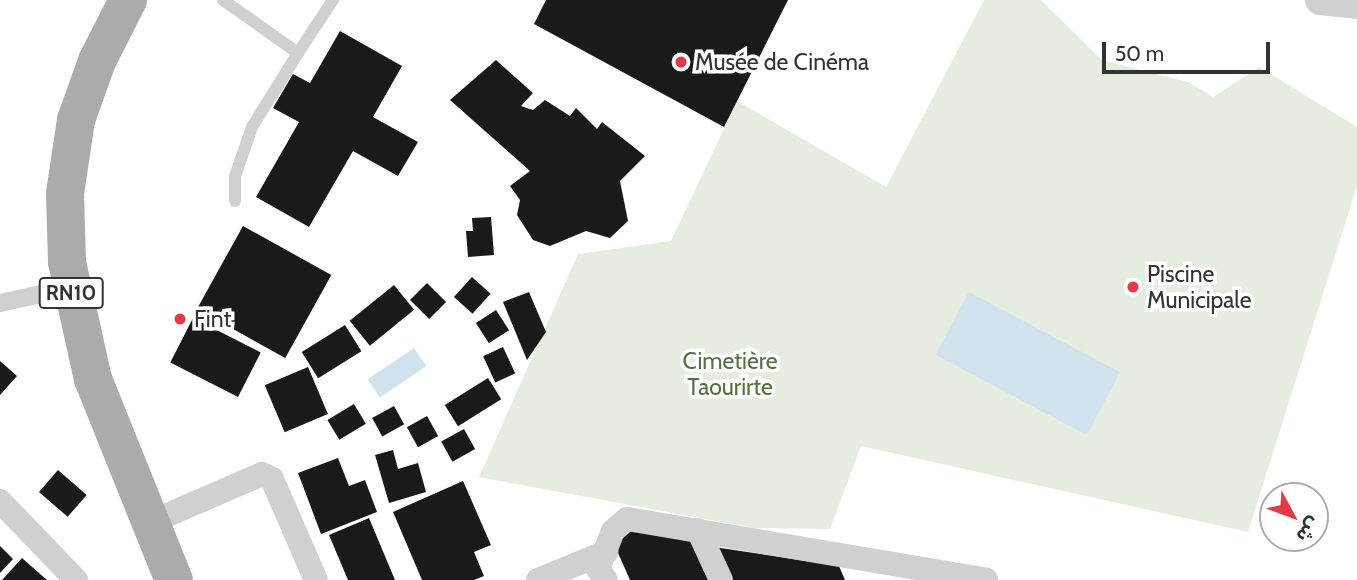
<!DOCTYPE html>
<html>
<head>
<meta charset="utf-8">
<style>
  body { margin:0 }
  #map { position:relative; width:1357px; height:580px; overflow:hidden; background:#fff; font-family:Cabin,"Noto Sans Arabic",sans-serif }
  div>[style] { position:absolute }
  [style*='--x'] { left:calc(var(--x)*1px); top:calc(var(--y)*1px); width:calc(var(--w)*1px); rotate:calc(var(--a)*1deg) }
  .green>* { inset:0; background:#e6ecdf }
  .water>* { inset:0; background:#cfe2ee; transform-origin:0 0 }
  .building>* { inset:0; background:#1a1a1a; transform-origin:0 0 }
  .service>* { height:12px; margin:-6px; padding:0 6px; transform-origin:6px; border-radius:6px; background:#d0d0d0 }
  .pedestrian>* { height:18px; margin:-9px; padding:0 9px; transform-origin:9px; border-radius:9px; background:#d0d0d0 }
  .minor>* { height:24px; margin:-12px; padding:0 12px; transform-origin:12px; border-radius:12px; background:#d0d0d0 }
  .tertiary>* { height:30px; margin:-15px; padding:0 15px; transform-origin:15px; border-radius:15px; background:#d0d0d0 }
  .primary>* { height:38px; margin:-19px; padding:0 19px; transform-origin:19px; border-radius:19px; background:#ababab }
  .dots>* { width:19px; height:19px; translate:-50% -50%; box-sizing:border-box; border:4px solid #fff; border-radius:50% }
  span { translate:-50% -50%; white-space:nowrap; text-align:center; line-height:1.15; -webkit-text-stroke:7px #fff; paint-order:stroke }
  .shield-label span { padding:2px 5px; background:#fff; border:2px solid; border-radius:5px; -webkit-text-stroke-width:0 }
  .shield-label { font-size:21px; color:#333; font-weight:700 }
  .poi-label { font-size:23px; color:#333 }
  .left { translate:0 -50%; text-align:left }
  .park-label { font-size:23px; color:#56703f }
  .north { position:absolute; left:1259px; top:482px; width:70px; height:70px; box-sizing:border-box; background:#fff; border:2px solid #adadad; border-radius:50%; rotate:131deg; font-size:19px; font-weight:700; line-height:28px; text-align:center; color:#333 }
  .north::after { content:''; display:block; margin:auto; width:24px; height:32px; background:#e63946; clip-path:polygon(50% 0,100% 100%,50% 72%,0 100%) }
  .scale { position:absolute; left:1102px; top:42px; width:168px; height:32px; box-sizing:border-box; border:4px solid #333; border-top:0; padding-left:9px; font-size:21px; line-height:24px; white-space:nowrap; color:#333; -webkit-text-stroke:5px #fff; paint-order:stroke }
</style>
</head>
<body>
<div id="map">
  <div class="green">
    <i style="clip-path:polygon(984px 0,1041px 0,1102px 60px,1188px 82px,1213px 97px,1259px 67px,1357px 127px,1357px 186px,1248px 532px,861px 446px,830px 529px,754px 528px,479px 477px,578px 254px,671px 241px,737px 101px,886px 187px)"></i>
  </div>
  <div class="water">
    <i style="left:969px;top:292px;width:171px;height:71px;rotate:28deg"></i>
    <i style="left:414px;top:348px;width:22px;height:56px;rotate:56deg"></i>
  </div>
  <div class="building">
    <i style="clip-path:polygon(546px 0,788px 0,724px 127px,534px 24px)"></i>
    <i style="clip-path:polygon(340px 31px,402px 66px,373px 117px,418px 142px,398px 176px,353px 151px,309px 227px,256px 197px,299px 122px,273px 108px,293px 74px,310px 83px)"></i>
    <i style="clip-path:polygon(496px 60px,533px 93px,521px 106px,533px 110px,545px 100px,570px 116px,576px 108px,597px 129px,602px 122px,645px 156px,620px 181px,628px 221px,610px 238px,586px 231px,550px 246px,533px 240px,517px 215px,520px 200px,510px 186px,530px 171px,450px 100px)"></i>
    <i style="clip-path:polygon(491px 217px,494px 255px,468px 257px,466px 231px,473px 231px,472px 218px)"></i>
    <i style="left:243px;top:226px;width:101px;height:95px;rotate:29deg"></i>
    <i style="left:472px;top:277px;width:25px;height:27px;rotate:42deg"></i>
    <i style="left:427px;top:283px;width:27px;height:24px;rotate:45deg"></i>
    <i style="left:394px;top:285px;width:32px;height:57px;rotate:51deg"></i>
    <i style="clip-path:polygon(529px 292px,546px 332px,527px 360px,503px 302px)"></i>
    <i style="left:496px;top:310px;width:24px;height:24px;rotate:57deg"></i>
    <i style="left:193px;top:318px;width:76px;height:50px;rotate:27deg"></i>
    <i style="left:345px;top:325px;width:31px;height:51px;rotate:58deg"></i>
    <i style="left:503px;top:347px;width:29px;height:22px;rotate:65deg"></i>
    <i style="clip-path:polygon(0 361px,17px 376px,0 395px)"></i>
    <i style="left:308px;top:367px;width:51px;height:47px;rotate:67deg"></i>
    <i style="left:488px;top:378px;width:25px;height:51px;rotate:58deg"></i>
    <i style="left:354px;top:404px;width:23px;height:31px;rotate:59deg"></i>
    <i style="left:394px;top:406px;width:21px;height:25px;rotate:61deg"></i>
    <i style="left:427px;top:416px;width:23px;height:23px;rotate:61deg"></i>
    <i style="left:464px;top:429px;width:23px;height:26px;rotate:61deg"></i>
    <i style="clip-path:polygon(393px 450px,398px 469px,418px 463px,426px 492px,389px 503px,375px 455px)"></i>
    <i style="clip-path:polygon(338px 458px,349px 486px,365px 480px,377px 512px,321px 534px,298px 473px)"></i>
    <i style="left:58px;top:470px;width:38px;height:29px;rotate:41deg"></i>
    <i style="clip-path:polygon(463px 481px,491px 545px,474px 552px,484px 576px,474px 580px,422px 580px,393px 512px)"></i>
    <i style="clip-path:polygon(369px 518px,395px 580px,348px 580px,329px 535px)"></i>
    <i style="clip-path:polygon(624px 529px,695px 532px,711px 580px,630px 580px,614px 544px)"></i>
    <i style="clip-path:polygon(0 546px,13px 559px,0 573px)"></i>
    <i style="clip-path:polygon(714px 547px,839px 566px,845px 580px,727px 580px)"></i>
    <i style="clip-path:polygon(22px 558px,47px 580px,2px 580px)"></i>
  </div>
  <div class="service">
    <i style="--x:223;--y:0;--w:92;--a:35.2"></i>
    <i style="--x:298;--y:53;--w:87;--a:121.9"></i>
    <i style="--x:252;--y:127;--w:52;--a:109.1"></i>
    <i style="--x:235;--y:176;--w:25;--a:90"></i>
    <i style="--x:298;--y:53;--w:64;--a:-56.6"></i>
  </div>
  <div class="pedestrian">
    <i style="--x:0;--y:303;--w:71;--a:-12.3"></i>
  </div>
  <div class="minor">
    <i style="--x:0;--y:501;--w:110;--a:46.1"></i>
    <i style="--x:149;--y:523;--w:123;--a:-23.4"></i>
    <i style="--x:262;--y:474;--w:11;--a:27"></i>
    <i style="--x:272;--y:479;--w:110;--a:66.5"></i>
    <i style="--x:698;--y:530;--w:55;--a:65.3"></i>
    <i style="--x:538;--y:580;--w:74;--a:-22.4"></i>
    <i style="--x:606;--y:580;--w:14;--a:-126"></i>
    <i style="--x:598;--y:569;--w:41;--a:-68.5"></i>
    <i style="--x:613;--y:531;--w:18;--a:-41"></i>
    <i style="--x:627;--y:519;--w:364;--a:9.6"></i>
  </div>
  <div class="tertiary">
    <i style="--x:1320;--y:0;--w:37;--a:6"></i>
  </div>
  <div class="primary">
    <i style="--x:128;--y:0;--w:68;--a:116.9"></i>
    <i style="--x:97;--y:61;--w:63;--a:109.6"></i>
    <i style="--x:76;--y:120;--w:75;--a:98.5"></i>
    <i style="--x:65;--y:194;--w:68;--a:88.3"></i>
    <i style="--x:67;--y:262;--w:120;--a:77.5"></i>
    <i style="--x:93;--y:379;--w:217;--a:68.1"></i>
  </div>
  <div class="dots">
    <i style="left:681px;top:62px;background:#e63946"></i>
    <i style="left:1133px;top:287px;background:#e63946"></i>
    <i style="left:180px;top:319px;background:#e63946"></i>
  </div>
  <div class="shield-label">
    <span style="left:71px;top:293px">RN10</span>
  </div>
  <div class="poi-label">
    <span class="left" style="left:695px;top:62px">Musée de Cinéma</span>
    <span class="left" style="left:1147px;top:287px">Piscine<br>Municipale</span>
    <span class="left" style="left:194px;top:319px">Fint</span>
  </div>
  <div class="park-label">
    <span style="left:730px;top:374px">Cimetière<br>Taourirte</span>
  </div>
  <div class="north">ش</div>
  <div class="scale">50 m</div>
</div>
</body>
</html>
